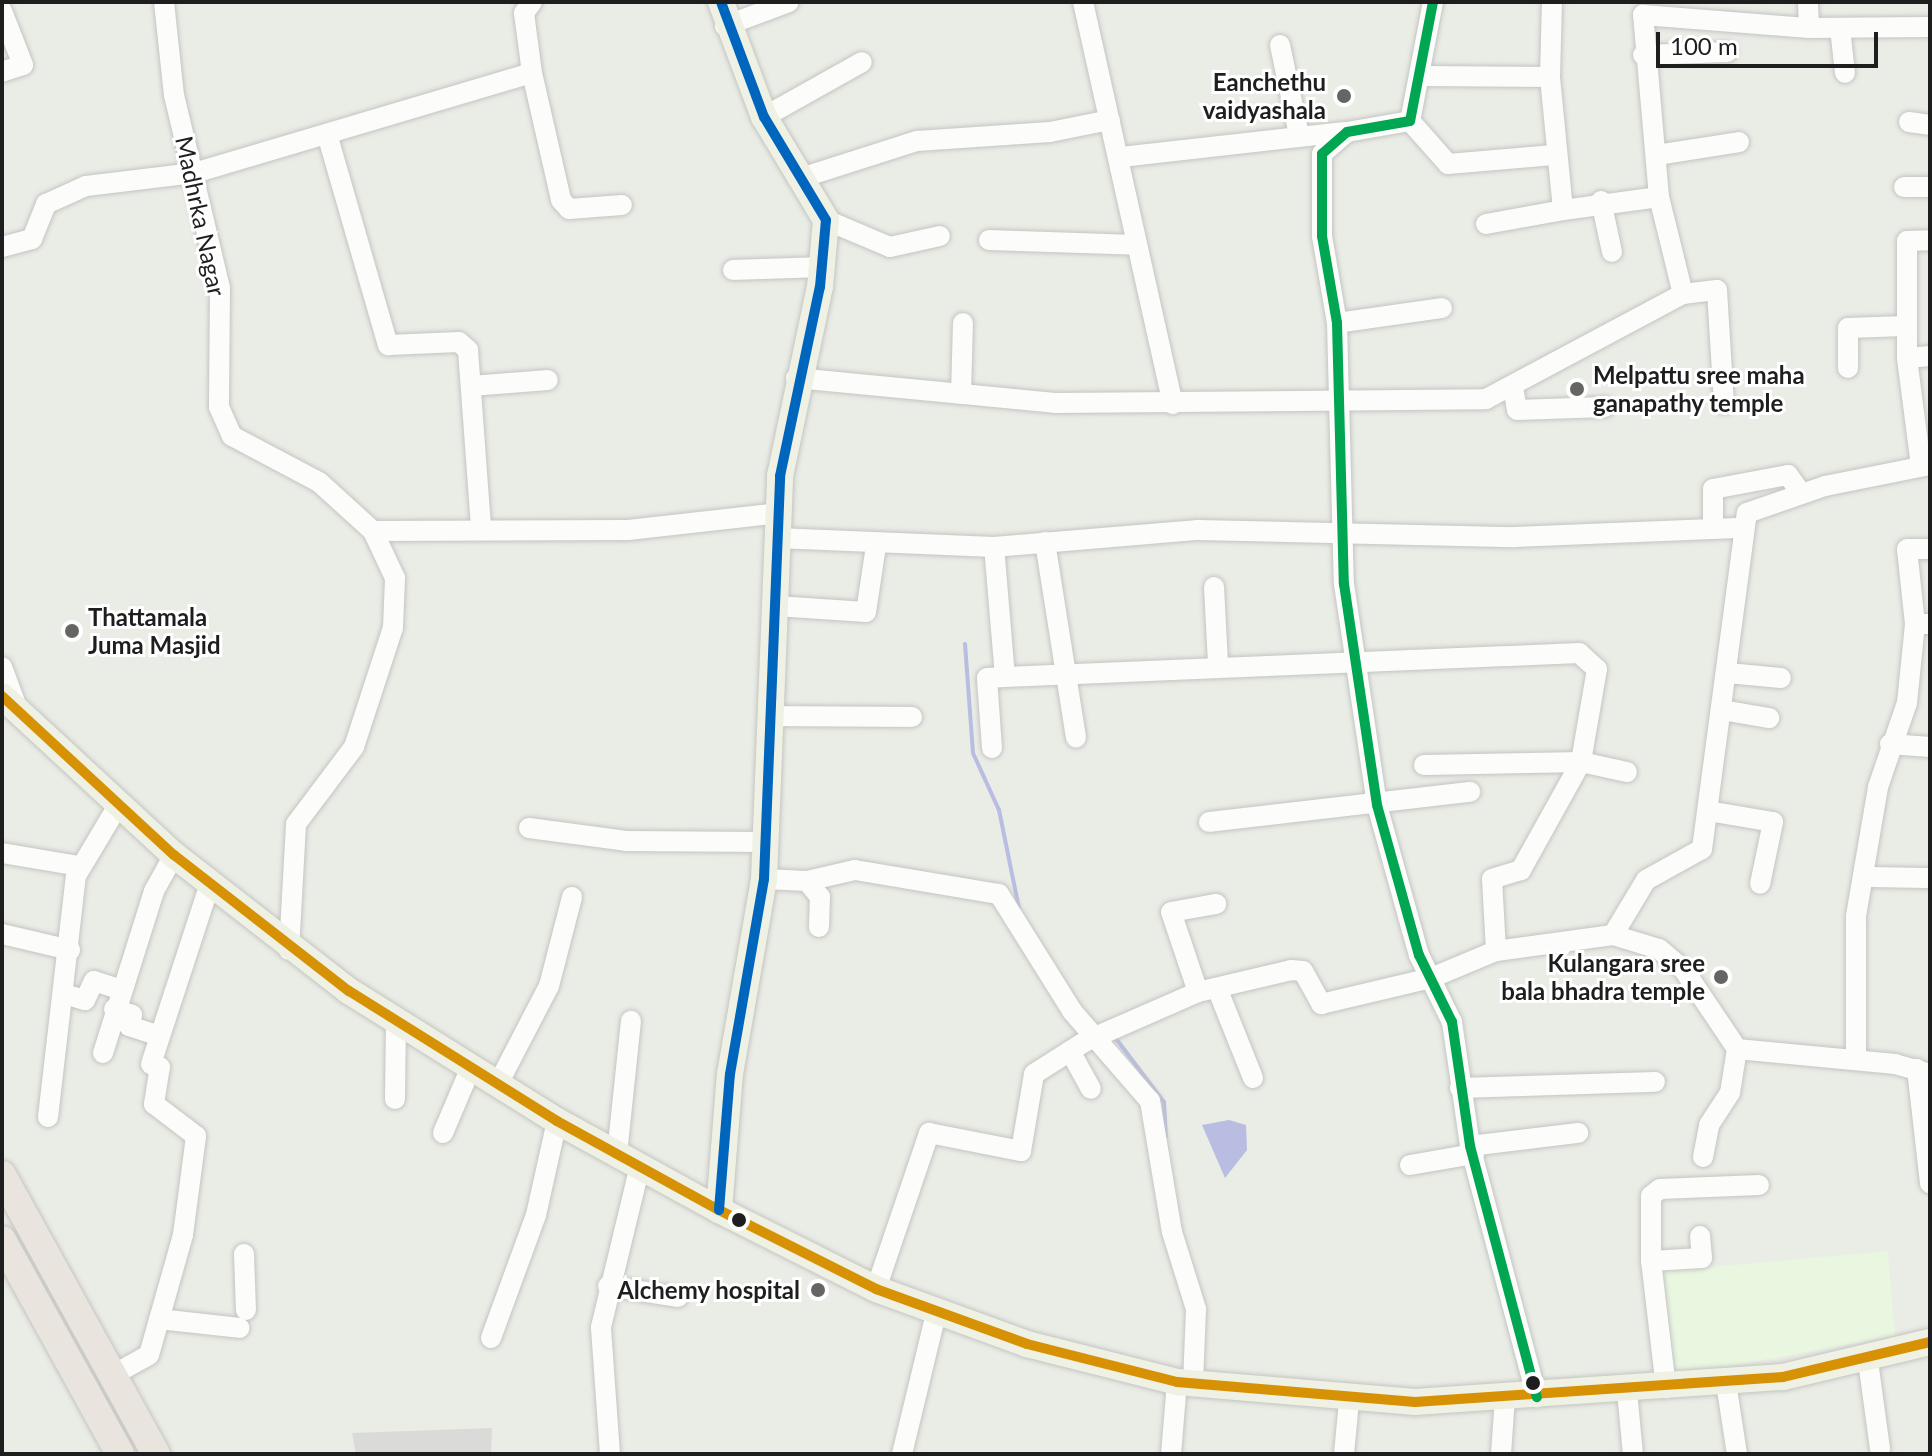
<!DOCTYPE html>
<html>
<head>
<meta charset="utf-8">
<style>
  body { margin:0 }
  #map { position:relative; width:1932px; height:1456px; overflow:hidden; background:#eaece6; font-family:Lato,sans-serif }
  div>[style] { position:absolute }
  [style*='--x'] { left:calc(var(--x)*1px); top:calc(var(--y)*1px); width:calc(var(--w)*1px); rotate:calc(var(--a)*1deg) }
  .residential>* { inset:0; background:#dadbd8 }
  .education>* { inset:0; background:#e9f6e0 }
  .water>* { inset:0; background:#b8bde1 }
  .stream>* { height:4px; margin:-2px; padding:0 2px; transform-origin:2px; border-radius:2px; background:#b8bde1 }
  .roads { filter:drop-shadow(0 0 2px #c4c5c2) drop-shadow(0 0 2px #c4c5c2) }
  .minor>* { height:20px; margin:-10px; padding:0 10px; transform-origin:10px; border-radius:10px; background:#fcfcfb }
  .major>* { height:26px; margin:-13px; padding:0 13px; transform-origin:13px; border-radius:13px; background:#eef1e3 }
  .highway>* { height:28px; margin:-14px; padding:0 14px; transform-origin:14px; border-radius:14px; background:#eae4de }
  .bus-1>* { height:10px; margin:-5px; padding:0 5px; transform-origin:5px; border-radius:5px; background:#d69204 }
  .bus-2>* { height:10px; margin:-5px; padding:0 5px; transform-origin:5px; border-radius:5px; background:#00a651 }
  .bus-3>* { height:10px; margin:-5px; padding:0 5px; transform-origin:5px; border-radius:5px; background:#0065bd }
  .dots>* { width:22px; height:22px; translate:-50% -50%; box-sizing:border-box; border:4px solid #fff; border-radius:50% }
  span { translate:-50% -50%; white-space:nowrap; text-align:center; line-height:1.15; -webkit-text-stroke:6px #fff; paint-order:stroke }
  .poi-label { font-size:24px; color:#1e1e1e; font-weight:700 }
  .right { translate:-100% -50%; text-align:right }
  .left { translate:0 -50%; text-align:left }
  .street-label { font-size:24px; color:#1e1e1e }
  .frame { position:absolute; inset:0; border:4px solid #1e1e1e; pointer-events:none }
  .scale { position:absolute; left:1656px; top:32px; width:222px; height:36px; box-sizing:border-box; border:4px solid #1e1e1e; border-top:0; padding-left:10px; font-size:24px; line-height:28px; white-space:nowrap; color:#1e1e1e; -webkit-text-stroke:6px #fff; paint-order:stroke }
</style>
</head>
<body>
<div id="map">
  <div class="residential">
    <i style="clip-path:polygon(492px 1428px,491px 1454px,356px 1454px,352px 1433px)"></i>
  </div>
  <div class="education">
    <i style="clip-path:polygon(1888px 1251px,1895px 1336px,1670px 1377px,1656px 1272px)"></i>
  </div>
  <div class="water">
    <i style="clip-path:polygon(1229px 1120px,1246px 1125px,1247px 1150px,1225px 1178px,1202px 1125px)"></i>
  </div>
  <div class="stream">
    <i style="--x:965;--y:644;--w:109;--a:85.8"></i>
    <i style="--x:973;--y:753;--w:63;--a:65.5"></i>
    <i style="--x:999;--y:810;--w:100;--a:78.5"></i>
    <i style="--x:1114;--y:1036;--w:83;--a:52.9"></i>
    <i style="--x:1164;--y:1102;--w:35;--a:87"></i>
  </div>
  <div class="roads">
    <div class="minor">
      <i style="--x:164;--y:2;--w:94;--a:83.9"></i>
      <i style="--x:174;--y:95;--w:198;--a:76.6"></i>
      <i style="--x:220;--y:288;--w:119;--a:90.5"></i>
      <i style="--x:219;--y:407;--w:32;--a:66"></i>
      <i style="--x:232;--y:436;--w:98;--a:27.9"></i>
      <i style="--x:319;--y:482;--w:73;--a:42.2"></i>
      <i style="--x:373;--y:531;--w:255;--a:-0.2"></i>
      <i style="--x:628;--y:530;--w:153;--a:-6.4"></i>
      <i style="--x:532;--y:2;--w:14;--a:126"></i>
      <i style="--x:524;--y:13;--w:61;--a:82.4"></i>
      <i style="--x:532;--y:73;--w:130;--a:77.1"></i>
      <i style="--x:561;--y:200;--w:12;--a:48"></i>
      <i style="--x:569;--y:209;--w:53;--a:-4.3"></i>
      <i style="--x:1083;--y:2;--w:412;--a:77.4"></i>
      <i style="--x:1433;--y:2;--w:121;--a:100.9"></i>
      <i style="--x:1410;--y:121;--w:64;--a:170.1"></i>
      <i style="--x:1347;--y:132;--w:33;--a:139"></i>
      <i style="--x:1322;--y:154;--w:82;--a:90"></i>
      <i style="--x:1322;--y:236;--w:88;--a:80.2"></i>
      <i style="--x:1337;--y:323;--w:261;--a:88.5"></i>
      <i style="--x:1344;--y:584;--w:223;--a:81.5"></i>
      <i style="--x:1377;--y:805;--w:156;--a:74.4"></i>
      <i style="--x:1419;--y:955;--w:75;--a:63.8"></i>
      <i style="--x:1452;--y:1022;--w:125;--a:81.7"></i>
      <i style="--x:1470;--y:1146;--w:260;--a:75.1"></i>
      <i style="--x:1808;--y:2;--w:26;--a:88"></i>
      <i style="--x:2;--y:11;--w:58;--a:68.7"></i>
      <i style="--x:23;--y:65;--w:22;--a:162"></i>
      <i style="--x:725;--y:26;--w:68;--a:-20.6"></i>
      <i style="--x:1840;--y:28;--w:45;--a:83.7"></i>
      <i style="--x:1280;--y:45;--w:92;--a:78.1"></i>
      <i style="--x:1643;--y:55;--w:84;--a:-2"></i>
      <i style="--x:1423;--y:76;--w:127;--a:0.5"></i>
      <i style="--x:764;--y:117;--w:112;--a:-29.3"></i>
      <i style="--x:1410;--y:121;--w:57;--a:48.5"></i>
      <i style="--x:1448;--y:164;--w:106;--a:-4.9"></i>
      <i style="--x:1909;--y:122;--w:21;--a:8"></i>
      <i style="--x:327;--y:134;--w:220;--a:73.9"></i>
      <i style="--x:388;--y:345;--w:71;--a:-2.4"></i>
      <i style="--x:459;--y:342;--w:12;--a:42"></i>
      <i style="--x:468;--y:350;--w:179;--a:85.8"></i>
      <i style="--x:1657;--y:155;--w:83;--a:-9"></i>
      <i style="--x:1121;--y:157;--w:223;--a:-6.4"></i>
      <i style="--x:804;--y:177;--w:119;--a:-17.7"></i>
      <i style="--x:917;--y:141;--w:133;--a:-3.9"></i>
      <i style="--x:1050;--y:132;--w:61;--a:-11.3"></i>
      <i style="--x:1904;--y:187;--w:26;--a:0"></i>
      <i style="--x:1601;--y:201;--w:52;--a:77.8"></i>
      <i style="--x:1563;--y:210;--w:97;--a:-7.7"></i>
      <i style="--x:826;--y:220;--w:69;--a:22.9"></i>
      <i style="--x:890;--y:247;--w:51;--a:-12.4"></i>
      <i style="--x:1486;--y:224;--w:78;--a:-10.3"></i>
      <i style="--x:1563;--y:210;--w:134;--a:-95.6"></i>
      <i style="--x:1550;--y:77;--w:75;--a:-88.5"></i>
      <i style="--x:989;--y:240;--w:147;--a:1.9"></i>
      <i style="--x:2;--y:247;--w:31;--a:-15"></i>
      <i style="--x:32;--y:239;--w:38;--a:-68"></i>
      <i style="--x:46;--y:204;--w:44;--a:-24.2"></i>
      <i style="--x:86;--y:186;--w:109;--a:-6.9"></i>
      <i style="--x:194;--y:173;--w:352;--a:-16.5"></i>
      <i style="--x:733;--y:270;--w:89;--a:-1.9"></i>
      <i style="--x:1683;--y:294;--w:34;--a:-7"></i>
      <i style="--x:1717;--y:290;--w:114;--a:86.5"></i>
      <i style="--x:1337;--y:323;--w:106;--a:-8.1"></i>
      <i style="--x:1907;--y:358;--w:23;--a:-5"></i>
      <i style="--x:1848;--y:368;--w:40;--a:-90"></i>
      <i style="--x:1848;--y:328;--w:57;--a:-2"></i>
      <i style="--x:796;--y:378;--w:260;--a:5.5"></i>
      <i style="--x:1055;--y:403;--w:431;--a:-0.5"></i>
      <i style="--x:1486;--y:399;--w:223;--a:-28.1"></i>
      <i style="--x:1683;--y:294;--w:100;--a:-103.9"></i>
      <i style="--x:1659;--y:197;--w:183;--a:-95"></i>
      <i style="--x:1643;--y:15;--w:167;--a:4.5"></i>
      <i style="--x:1809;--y:28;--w:121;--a:-0.5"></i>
      <i style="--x:471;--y:386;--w:77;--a:-4.5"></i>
      <i style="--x:1513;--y:387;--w:23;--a:80"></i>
      <i style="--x:1517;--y:410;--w:88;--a:-2"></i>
      <i style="--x:961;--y:394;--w:71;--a:-88.4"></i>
      <i style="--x:1921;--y:466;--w:109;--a:-97.4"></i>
      <i style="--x:1907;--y:358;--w:117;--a:-90"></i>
      <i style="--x:1907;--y:241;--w:23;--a:-2"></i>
      <i style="--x:1713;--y:529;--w:40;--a:-90"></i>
      <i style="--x:1713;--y:489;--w:76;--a:-10.6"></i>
      <i style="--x:1788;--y:475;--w:22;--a:54"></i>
      <i style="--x:777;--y:538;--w:217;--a:2.4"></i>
      <i style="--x:994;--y:547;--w:205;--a:-4.8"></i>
      <i style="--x:1198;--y:530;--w:316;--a:1.3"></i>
      <i style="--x:1514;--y:537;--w:229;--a:-2.3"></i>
      <i style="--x:1045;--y:542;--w:198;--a:81"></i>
      <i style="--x:1214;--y:587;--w:77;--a:87"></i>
      <i style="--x:776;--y:606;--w:90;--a:3.8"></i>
      <i style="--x:866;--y:612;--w:67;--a:-81.4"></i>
      <i style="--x:1915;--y:624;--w:75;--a:-96.1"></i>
      <i style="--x:1907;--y:549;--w:23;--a:0"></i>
      <i style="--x:2;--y:667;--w:46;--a:69.6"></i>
      <i style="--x:1728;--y:673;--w:53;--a:5.4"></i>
      <i style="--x:1005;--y:677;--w:575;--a:-2.39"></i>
      <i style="--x:1579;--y:653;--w:24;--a:42"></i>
      <i style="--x:1597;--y:669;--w:94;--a:99.8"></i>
      <i style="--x:1581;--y:762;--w:124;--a:119.1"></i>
      <i style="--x:1521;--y:870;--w:30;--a:163"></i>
      <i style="--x:1492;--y:879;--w:72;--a:86.8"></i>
      <i style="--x:1722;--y:710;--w:48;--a:9.7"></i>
      <i style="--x:772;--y:716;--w:140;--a:0.4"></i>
      <i style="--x:1890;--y:744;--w:40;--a:4.3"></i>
      <i style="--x:992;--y:748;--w:70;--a:-94.1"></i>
      <i style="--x:987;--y:678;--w:18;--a:-3"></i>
      <i style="--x:1005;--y:677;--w:130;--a:-94.8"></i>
      <i style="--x:1424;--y:765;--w:157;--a:-1.1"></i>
      <i style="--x:1581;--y:762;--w:47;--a:12.3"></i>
      <i style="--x:1708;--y:811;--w:66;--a:9.6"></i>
      <i style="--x:1773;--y:822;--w:63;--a:101.8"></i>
      <i style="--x:1209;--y:822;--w:263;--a:-6.6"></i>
      <i style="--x:529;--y:828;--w:98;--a:7.6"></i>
      <i style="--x:626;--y:841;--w:138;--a:0.4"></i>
      <i style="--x:2;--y:853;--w:78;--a:9.6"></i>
      <i style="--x:1866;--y:877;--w:64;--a:0.9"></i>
      <i style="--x:764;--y:879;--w:43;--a:2.7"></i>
      <i style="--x:807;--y:881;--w:49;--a:-12.9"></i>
      <i style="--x:855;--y:870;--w:146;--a:9.5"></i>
      <i style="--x:999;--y:894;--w:138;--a:58"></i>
      <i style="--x:1072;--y:1011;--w:119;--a:49.1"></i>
      <i style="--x:1150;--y:1101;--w:133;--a:80.5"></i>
      <i style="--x:1172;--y:1232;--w:81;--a:72.7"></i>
      <i style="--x:1196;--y:1309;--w:75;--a:92.3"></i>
      <i style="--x:807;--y:881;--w:21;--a:51"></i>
      <i style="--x:820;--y:897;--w:30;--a:92"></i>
      <i style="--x:2;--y:934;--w:70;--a:13.2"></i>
      <i style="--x:1613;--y:935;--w:64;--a:-59"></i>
      <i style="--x:1646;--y:880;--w:64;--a:-29"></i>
      <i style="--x:1702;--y:849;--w:339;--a:-82.4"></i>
      <i style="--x:1747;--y:513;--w:83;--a:-19.1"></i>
      <i style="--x:1825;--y:486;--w:107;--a:-11.3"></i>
      <i style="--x:289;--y:950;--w:126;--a:-86.8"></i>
      <i style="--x:296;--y:824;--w:96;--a:-53"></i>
      <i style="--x:354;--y:747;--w:125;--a:-71.9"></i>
      <i style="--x:393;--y:628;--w:50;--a:-87.7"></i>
      <i style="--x:395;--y:578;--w:52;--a:-115.1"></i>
      <i style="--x:1217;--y:988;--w:97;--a:68.2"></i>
      <i style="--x:1198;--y:992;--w:84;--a:-108.6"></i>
      <i style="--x:1171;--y:912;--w:46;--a:-10.1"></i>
      <i style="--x:64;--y:994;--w:22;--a:16"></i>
      <i style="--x:85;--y:1000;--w:21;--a:-65"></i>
      <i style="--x:94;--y:981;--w:26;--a:18"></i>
      <i style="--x:114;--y:1009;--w:19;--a:18"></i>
      <i style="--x:132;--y:1015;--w:11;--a:105"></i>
      <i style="--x:129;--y:1026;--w:29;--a:18"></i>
      <i style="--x:1070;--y:1051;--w:43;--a:61.1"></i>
      <i style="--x:103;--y:1053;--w:170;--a:-72.5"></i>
      <i style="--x:154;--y:891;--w:41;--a:-60.9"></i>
      <i style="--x:1856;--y:1059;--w:143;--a:-90"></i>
      <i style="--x:1856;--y:916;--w:131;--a:-80.3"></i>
      <i style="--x:1878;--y:787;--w:89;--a:-71"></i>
      <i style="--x:1907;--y:703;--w:79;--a:-84.2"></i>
      <i style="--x:1915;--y:624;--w:15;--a:0"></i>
      <i style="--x:1917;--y:1069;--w:115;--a:83.5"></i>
      <i style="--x:499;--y:1082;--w:108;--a:-62.5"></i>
      <i style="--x:549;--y:986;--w:92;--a:-75.5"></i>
      <i style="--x:1460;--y:1088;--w:195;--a:-1.8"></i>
      <i style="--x:395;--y:1099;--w:81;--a:-89.3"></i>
      <i style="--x:48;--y:1117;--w:243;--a:-83.4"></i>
      <i style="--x:76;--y:876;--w:84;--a:-59.2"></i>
      <i style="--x:443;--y:1133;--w:74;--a:-66.9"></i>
      <i style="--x:1470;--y:1146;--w:109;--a:-6.9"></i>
      <i style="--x:617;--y:1154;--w:134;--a:-84"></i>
      <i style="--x:1703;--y:1157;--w:33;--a:-79"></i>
      <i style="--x:1709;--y:1125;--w:38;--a:-57"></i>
      <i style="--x:1730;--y:1093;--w:45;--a:-81"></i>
      <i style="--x:1410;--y:1165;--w:65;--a:-9.8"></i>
      <i style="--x:244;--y:1254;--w:56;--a:88"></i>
      <i style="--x:1651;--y:1261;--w:51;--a:-3.4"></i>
      <i style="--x:1702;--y:1258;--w:22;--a:-95"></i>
      <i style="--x:608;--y:1286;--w:71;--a:8.9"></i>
      <i style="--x:876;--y:1289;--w:165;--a:-71.2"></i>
      <i style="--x:929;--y:1133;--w:94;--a:11.1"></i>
      <i style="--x:1021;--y:1151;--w:78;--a:-80.4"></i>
      <i style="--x:1034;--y:1074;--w:62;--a:-32.4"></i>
      <i style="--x:1086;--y:1041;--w:122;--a:-23.6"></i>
      <i style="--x:1198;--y:992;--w:96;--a:-13.3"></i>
      <i style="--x:1291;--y:970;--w:12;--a:5"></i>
      <i style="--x:1303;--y:971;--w:38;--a:61"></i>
      <i style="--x:1321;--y:1004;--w:113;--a:-13.3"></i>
      <i style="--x:1431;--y:978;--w:70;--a:-22.6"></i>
      <i style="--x:1496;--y:951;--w:118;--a:-7.8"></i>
      <i style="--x:1613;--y:935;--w:48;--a:16.9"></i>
      <i style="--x:1659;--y:949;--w:33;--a:40"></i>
      <i style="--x:1684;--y:970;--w:95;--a:56.1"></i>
      <i style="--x:1737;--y:1049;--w:159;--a:5.4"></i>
      <i style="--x:1895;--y:1064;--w:36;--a:16"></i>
      <i style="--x:159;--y:1319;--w:81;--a:6.3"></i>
      <i style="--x:491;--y:1338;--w:131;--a:-69.9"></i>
      <i style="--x:536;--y:1215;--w:96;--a:-77.4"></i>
      <i style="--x:1868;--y:1361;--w:89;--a:82.2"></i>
      <i style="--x:113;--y:1375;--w:41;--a:-29.1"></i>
      <i style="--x:149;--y:1355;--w:125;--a:-74.2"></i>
      <i style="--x:183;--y:1235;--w:100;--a:-82.5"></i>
      <i style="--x:196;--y:1136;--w:53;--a:-142.7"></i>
      <i style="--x:154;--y:1104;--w:37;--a:-81"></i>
      <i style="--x:160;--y:1067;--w:9;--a:-162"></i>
      <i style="--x:151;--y:1064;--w:190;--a:-71.9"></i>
      <i style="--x:1726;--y:1383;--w:72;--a:81.2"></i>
      <i style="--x:1666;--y:1388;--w:128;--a:-96.7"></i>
      <i style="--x:1651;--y:1261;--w:65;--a:-90"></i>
      <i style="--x:1651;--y:1196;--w:11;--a:-38"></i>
      <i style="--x:1660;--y:1189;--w:99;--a:-2.3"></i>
      <i style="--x:1627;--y:1391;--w:63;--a:84.6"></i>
      <i style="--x:610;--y:1454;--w:127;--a:-94.1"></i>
      <i style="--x:601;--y:1327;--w:166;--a:-76.4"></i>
      <i style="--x:902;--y:1454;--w:145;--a:-76.4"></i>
      <i style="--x:1171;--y:1454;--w:72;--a:-85.2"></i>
      <i style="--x:1344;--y:1454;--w:53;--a:-84.6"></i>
      <i style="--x:1501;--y:1454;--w:57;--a:-86"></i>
    </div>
    <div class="major">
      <i style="--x:2;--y:696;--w:234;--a:42.8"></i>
      <i style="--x:174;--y:855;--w:222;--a:37.9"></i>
      <i style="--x:349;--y:991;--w:245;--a:32"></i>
      <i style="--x:557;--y:1121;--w:185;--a:28.8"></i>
      <i style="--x:719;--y:1210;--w:176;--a:26.7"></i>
      <i style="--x:876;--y:1289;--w:161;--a:20"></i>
      <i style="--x:1027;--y:1344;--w:155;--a:14.2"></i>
      <i style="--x:1177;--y:1382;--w:239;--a:4.8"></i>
      <i style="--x:1415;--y:1402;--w:369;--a:-3.9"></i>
      <i style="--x:1783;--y:1377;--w:151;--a:-13.4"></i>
      <i style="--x:719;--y:1210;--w:136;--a:-85.4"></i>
      <i style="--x:730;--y:1074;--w:198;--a:-80.1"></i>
      <i style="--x:764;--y:879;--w:403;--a:-87.7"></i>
      <i style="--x:780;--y:476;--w:193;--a:-78.1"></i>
      <i style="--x:820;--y:287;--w:67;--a:-84.9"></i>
      <i style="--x:826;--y:220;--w:120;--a:-121"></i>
      <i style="--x:764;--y:117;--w:123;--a:-110.5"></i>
    </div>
    <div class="highway">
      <i style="--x:2;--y:1175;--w:319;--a:61.1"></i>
      <i style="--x:2;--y:1240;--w:244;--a:61.1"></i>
    </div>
  </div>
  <div class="bus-1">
    <i style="--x:2;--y:696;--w:234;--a:42.8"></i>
    <i style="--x:174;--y:855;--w:222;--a:37.9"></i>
    <i style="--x:349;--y:991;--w:245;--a:32"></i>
    <i style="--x:557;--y:1121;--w:185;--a:28.8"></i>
    <i style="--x:719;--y:1210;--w:176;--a:26.7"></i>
    <i style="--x:876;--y:1289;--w:161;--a:20"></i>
    <i style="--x:1027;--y:1344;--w:155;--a:14.2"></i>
    <i style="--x:1177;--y:1382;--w:239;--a:4.8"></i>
    <i style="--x:1415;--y:1402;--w:369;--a:-3.9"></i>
    <i style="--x:1783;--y:1377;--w:151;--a:-13.4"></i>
  </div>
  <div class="bus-2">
    <i style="--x:1433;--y:2;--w:121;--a:100.9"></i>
    <i style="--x:1410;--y:121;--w:64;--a:170.1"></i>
    <i style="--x:1347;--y:132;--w:33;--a:139"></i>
    <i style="--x:1322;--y:154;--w:82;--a:90"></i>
    <i style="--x:1322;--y:236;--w:88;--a:80.2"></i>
    <i style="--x:1337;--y:323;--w:261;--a:88.5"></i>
    <i style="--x:1344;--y:584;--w:223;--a:81.5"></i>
    <i style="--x:1377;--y:805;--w:156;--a:74.4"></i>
    <i style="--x:1419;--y:955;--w:75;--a:63.8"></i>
    <i style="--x:1452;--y:1022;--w:125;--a:81.7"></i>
    <i style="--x:1470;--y:1146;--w:260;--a:75.1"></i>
  </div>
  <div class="bus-3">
    <i style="--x:719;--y:1210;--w:136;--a:-85.4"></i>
    <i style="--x:730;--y:1074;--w:198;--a:-80.1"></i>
    <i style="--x:764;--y:879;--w:403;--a:-87.7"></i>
    <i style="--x:780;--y:476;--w:193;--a:-78.1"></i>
    <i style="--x:820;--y:287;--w:67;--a:-84.9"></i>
    <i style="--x:826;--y:220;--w:120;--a:-121"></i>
    <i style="--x:764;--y:117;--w:123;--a:-110.5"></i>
  </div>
  <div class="dots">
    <i style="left:1344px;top:96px;background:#656664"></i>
    <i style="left:1577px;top:389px;background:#656664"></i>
    <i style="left:72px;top:631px;background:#656664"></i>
    <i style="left:1721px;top:977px;background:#656664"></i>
    <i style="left:739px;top:1220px;background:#1e1e1e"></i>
    <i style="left:818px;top:1290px;background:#656664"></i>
    <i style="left:1533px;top:1383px;background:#1e1e1e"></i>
  </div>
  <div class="poi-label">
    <span class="right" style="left:1326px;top:96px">Eanchethu<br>vaidyashala</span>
    <span class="left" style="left:1593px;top:389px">Melpattu sree maha<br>ganapathy temple</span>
    <span class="left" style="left:88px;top:631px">Thattamala<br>Juma Masjid</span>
    <span class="right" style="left:1705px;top:977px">Kulangara sree<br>bala bhadra temple</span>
    <span class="right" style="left:800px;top:1290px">Alchemy hospital</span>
  </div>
  <div class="street-label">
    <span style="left:201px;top:216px;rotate:78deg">Madhrka Nagar</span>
  </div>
  <div class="frame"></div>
  <div class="scale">100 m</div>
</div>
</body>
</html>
